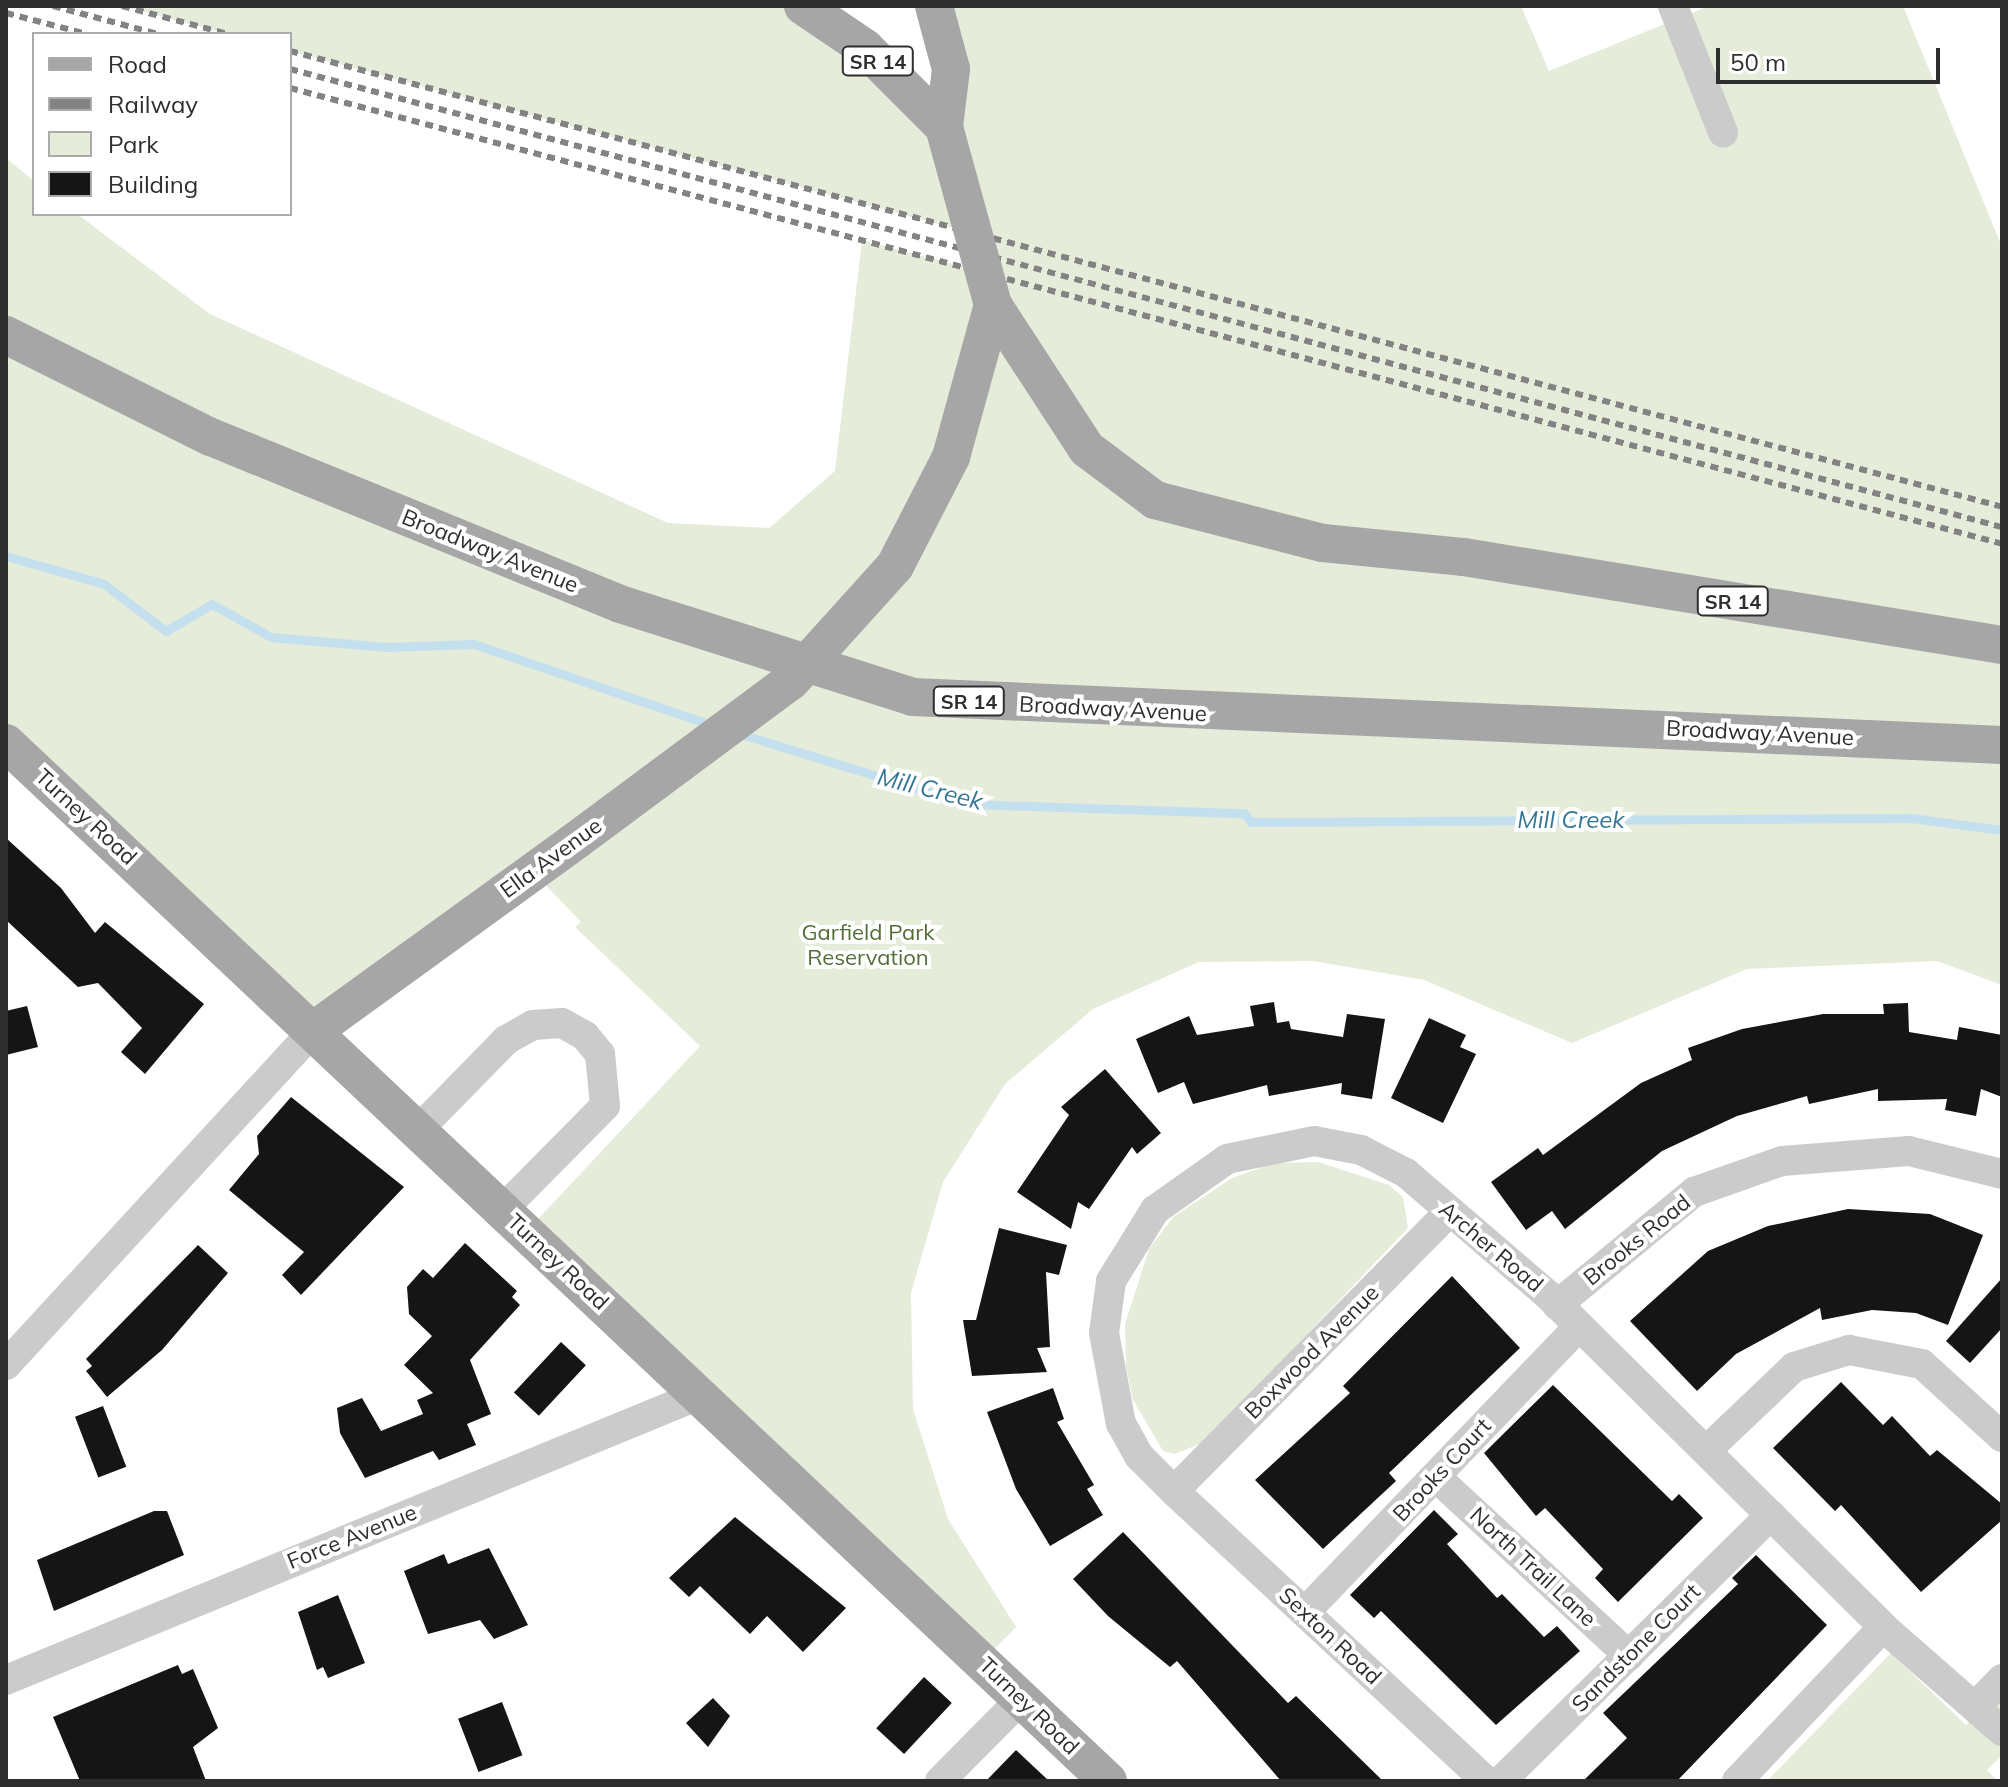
<!DOCTYPE html>
<html>
<head>
<meta charset="utf-8">
<style>
  body { margin:0 }
  #map { position:relative; width:2008px; height:1787px; overflow:hidden; background:#fff; font-family:Mulish,sans-serif }
  div>[style] { position:absolute }
  [style*='--x'] { left:calc(var(--x)*1px); top:calc(var(--y)*1px); width:calc(var(--w)*1px); rotate:calc(var(--a)*1deg) }
  .green>* { inset:0; background:#e5ecda }
  .stream>* { height:9px; margin:-4.5px; padding:0 4.5px; transform-origin:4.5px; border-radius:4.5px; background:#c4e0ee }
  .building>* { inset:0; background:#151515; transform-origin:0 0 }
  .minor>* { height:30px; margin:-15px; padding:0 15px; transform-origin:15px; border-radius:15px; background:#cbcbcb }
  .major>* { height:38px; margin:-19px; padding:0 19px; transform-origin:19px; border-radius:19px; background:#a6a6a6 }
  .rail>* { height:6px; margin-top:-3px; transform-origin:0; background:repeating-linear-gradient(90deg,#838383 0 8px,transparent 0 14px) }
  .major-bridge>* { height:38px; margin:-19px; padding:0 19px; transform-origin:19px; border-radius:19px; background:#a6a6a6 }
  span { translate:-50% -50%; white-space:nowrap; text-align:center; line-height:1.15; -webkit-text-stroke:8px #fff; paint-order:stroke }
  .shield-label span { padding:2px 6px; background:#fff; border:2px solid; border-radius:6px; -webkit-text-stroke-width:0 }
  .shield-label { font-size:20px; color:#2e2e2e; font-weight:700 }
  .street-label { font-size:22px; color:#2e2e2e }
  .park-label { font-size:22px; color:#536d37 }
  .water-label { font-size:24px; color:#357696; font-style:italic }
  .frame { position:absolute; inset:0; border:8px solid #2e2e2e; pointer-events:none }
  .legend { position:absolute; left:32px; top:32px; width:260px; height:184px; box-sizing:border-box; background:#fff; border:2px solid #ababab; margin:0; padding:10px 14px; list-style:none; font-size:24px; color:#2e2e2e }
  .legend li { display:flex; align-items:center; gap:16px; height:40px }
  .legend b { width:40px; border:2px solid #ababab }
  .scale { position:absolute; left:1716px; top:48px; width:224px; height:36px; box-sizing:border-box; border:4px solid #2e2e2e; border-top:0; padding-left:10px; font-size:24px; line-height:28px; white-space:nowrap; color:#2e2e2e; -webkit-text-stroke:6px #fff; paint-order:stroke }
</style>
</head>
<body>
<div id="map">
  <div class="green">
    <i style="clip-path:polygon(122px 6px,803px 6px,944px 126px,934px 6px,1521px 6px,1549px 71px,1709px 6px,1903px 6px,2002px 247px,2002px 985px,1937px 961px,1747px 969px,1572px 1043px,1424px 980px,1313px 961px,1199px 962px,1093px 1009px,1005px 1084px,943px 1182px,911px 1293px,913px 1409px,948px 1519px,1016px 1627px,983px 1661px,526px 1232px,700px 1046px,575px 927px,581px 922px,533px 872px,313px 1031px,6px 743px,6px 158px,34px 181px,34px 214px,77px 214px,210px 314px,668px 523px,769px 528px,835px 471px,862px 240px,984px 272px,976px 234px,290px 51px,290px 34px,228px 34px)"></i>
    <i style="clip-path:polygon(1318px 1162px,1389px 1185px,1403px 1197px,1408px 1228px,1205px 1442px,1174px 1454px,1163px 1451px,1133px 1400px,1126px 1367px,1125px 1324px,1149px 1249px,1173px 1217px,1232px 1178px,1274px 1163px)"></i>
    <i style="clip-path:polygon(1891px 1653px,1966px 1725px,2002px 1687px,2002px 1755px,1987px 1770px,1998px 1781px,1767px 1781px)"></i>
  </div>
  <div class="stream">
    <i style="--x:6;--y:556;--w:102;--a:15.9"></i>
    <i style="--x:104;--y:584;--w:78;--a:37.2"></i>
    <i style="--x:166;--y:631;--w:53;--a:-30.4"></i>
    <i style="--x:212;--y:604;--w:68;--a:29.2"></i>
    <i style="--x:271;--y:637;--w:115;--a:5"></i>
    <i style="--x:386;--y:647;--w:88;--a:-2"></i>
    <i style="--x:474;--y:644;--w:255;--a:18.8"></i>
    <i style="--x:737;--y:733;--w:242;--a:17.1"></i>
    <i style="--x:968;--y:804;--w:276;--a:1.9"></i>
    <i style="--x:1244;--y:813;--w:11;--a:52"></i>
    <i style="--x:1251;--y:822;--w:660;--a:-0.35"></i>
    <i style="--x:1911;--y:818;--w:92;--a:7.5"></i>
  </div>
  <div class="building">
    <i style="clip-path:polygon(6px 838px,61px 888px,95px 933px,105px 922px,204px 1004px,145px 1074px,121px 1052px,142px 1028px,98px 983px,78px 987px,6px 920px)"></i>
    <i style="clip-path:polygon(1274px 1002px,1277px 1023px,1289px 1021px,1291px 1029px,1343px 1037px,1347px 1014px,1385px 1019px,1372px 1099px,1341px 1094px,1342px 1083px,1269px 1096px,1267px 1085px,1193px 1104px,1184px 1082px,1158px 1093px,1136px 1039px,1189px 1016px,1197px 1035px,1254px 1026px,1250px 1006px)"></i>
    <i style="clip-path:polygon(1908px 1003px,1909px 1032px,1957px 1040px,1959px 1027px,2002px 1035px,2002px 1097px,1981px 1089px,1976px 1116px,1945px 1110px,1947px 1099px,1878px 1101px,1878px 1089px,1809px 1104px,1807px 1096px,1737px 1116px,1662px 1151px,1565px 1229px,1552px 1211px,1526px 1230px,1491px 1182px,1538px 1148px,1543px 1155px,1641px 1083px,1692px 1060px,1688px 1048px,1742px 1029px,1823px 1014px,1884px 1014px,1883px 1004px)"></i>
    <i style="clip-path:polygon(27px 1006px,38px 1047px,6px 1055px,6px 1011px)"></i>
    <i style="clip-path:polygon(1429px 1018px,1466px 1035px,1460px 1047px,1476px 1054px,1443px 1123px,1391px 1098px)"></i>
    <i style="clip-path:polygon(1105px 1069px,1161px 1133px,1137px 1154px,1132px 1147px,1089px 1209px,1078px 1202px,1071px 1229px,1017px 1192px,1069px 1115px,1061px 1107px)"></i>
    <i style="clip-path:polygon(291px 1097px,404px 1187px,301px 1295px,282px 1275px,304px 1252px,229px 1190px,259px 1154px,257px 1136px)"></i>
    <i style="clip-path:polygon(1848px 1209px,1930px 1214px,1983px 1235px,1948px 1325px,1916px 1313px,1872px 1310px,1822px 1320px,1820px 1308px,1736px 1354px,1697px 1391px,1630px 1321px,1708px 1251px,1768px 1226px)"></i>
    <i style="clip-path:polygon(999px 1228px,1067px 1245px,1059px 1275px,1046px 1272px,1050px 1347px,1037px 1348px,1047px 1372px,972px 1376px,963px 1320px,976px 1320px)"></i>
    <i style="clip-path:polygon(465px 1243px,517px 1291px,512px 1297px,520px 1305px,470px 1360px,491px 1414px,467px 1424px,476px 1445px,439px 1460px,433px 1451px,365px 1478px,340px 1433px,337px 1408px,362px 1398px,381px 1431px,423px 1414px,417px 1400px,433px 1393px,404px 1365px,432px 1336px,409px 1314px,407px 1287px,423px 1269px,433px 1278px)"></i>
    <i style="clip-path:polygon(198px 1245px,228px 1273px,162px 1350px,107px 1397px,86px 1371px,92px 1366px,86px 1359px)"></i>
    <i style="clip-path:polygon(1452px 1276px,1520px 1348px,1389px 1473px,1396px 1481px,1323px 1549px,1255px 1480px,1350px 1393px,1343px 1386px)"></i>
    <i style="clip-path:polygon(2002px 1278px,2002px 1328px,1970px 1363px,1946px 1341px)"></i>
    <i style="left:561px;top:1342px;width:34px;height:69px;rotate:43deg"></i>
    <i style="clip-path:polygon(1841px 1382px,1883px 1425px,1892px 1416px,1930px 1456px,1937px 1450px,2002px 1504px,2002px 1520px,1921px 1592px,1841px 1505px,1835px 1511px,1773px 1448px)"></i>
    <i style="clip-path:polygon(1553px 1385px,1672px 1501px,1679px 1494px,1703px 1518px,1618px 1602px,1595px 1578px,1603px 1569px,1545px 1508px,1536px 1516px,1484px 1453px)"></i>
    <i style="clip-path:polygon(1053px 1388px,1064px 1419px,1057px 1422px,1094px 1485px,1087px 1489px,1103px 1515px,1050px 1546px,1016px 1489px,987px 1412px)"></i>
    <i style="left:103px;top:1406px;width:65px;height:30px;rotate:69deg"></i>
    <i style="clip-path:polygon(1434px 1510px,1458px 1534px,1447px 1544px,1497px 1598px,1502px 1594px,1544px 1637px,1557px 1626px,1580px 1651px,1496px 1725px,1381px 1611px,1374px 1618px,1350px 1595px)"></i>
    <i style="clip-path:polygon(154px 1511px,167px 1511px,184px 1555px,54px 1611px,37px 1560px)"></i>
    <i style="clip-path:polygon(735px 1517px,846px 1608px,803px 1652px,767px 1616px,750px 1634px,700px 1586px,689px 1597px,669px 1578px)"></i>
    <i style="clip-path:polygon(1123px 1532px,1288px 1703px,1296px 1696px,1383px 1781px,1281px 1781px,1177px 1661px,1170px 1667px,1108px 1616px,1073px 1579px)"></i>
    <i style="clip-path:polygon(489px 1548px,528px 1625px,494px 1639px,480px 1620px,428px 1634px,404px 1571px,444px 1554px,448px 1564px)"></i>
    <i style="clip-path:polygon(1756px 1555px,1827px 1625px,1677px 1781px,1583px 1781px,1627px 1738px,1603px 1713px,1738px 1584px,1732px 1578px)"></i>
    <i style="clip-path:polygon(338px 1595px,365px 1663px,328px 1678px,323px 1667px,317px 1670px,298px 1612px)"></i>
    <i style="clip-path:polygon(178px 1665px,182px 1674px,193px 1669px,218px 1728px,193px 1747px,206px 1781px,80px 1781px,53px 1717px)"></i>
    <i style="left:924px;top:1677px;width:38px;height:70px;rotate:43deg"></i>
    <i style="clip-path:polygon(713px 1698px,730px 1716px,708px 1747px,686px 1723px)"></i>
    <i style="left:502px;top:1702px;width:57px;height:47px;rotate:69deg"></i>
    <i style="clip-path:polygon(1016px 1750px,1049px 1781px,986px 1781px)"></i>
  </div>
  <div class="minor">
    <i style="--x:1673;--y:6;--w:136;--a:68.4"></i>
    <i style="--x:418;--y:1130;--w:126;--a:-45.6"></i>
    <i style="--x:506;--y:1040;--w:31;--a:-29"></i>
    <i style="--x:533;--y:1025;--w:29;--a:-4"></i>
    <i style="--x:562;--y:1023;--w:26;--a:29"></i>
    <i style="--x:585;--y:1036;--w:23;--a:50"></i>
    <i style="--x:600;--y:1054;--w:52;--a:84.5"></i>
    <i style="--x:605;--y:1106;--w:146;--a:134.7"></i>
    <i style="--x:1557;--y:1305;--w:178;--a:-39.5"></i>
    <i style="--x:1694;--y:1192;--w:93;--a:-19.4"></i>
    <i style="--x:1782;--y:1161;--w:127;--a:-4.5"></i>
    <i style="--x:1909;--y:1151;--w:96;--a:13.9"></i>
    <i style="--x:6;--y:1365;--w:454;--a:-47.4"></i>
    <i style="--x:1708;--y:1449;--w:119;--a:-43.6"></i>
    <i style="--x:1794;--y:1367;--w:58;--a:-17.2"></i>
    <i style="--x:1849;--y:1350;--w:74;--a:10.9"></i>
    <i style="--x:1922;--y:1364;--w:108;--a:42.4"></i>
    <i style="--x:1436;--y:1477;--w:263;--a:42.8"></i>
    <i style="--x:1174;--y:1491;--w:392;--a:-45.4"></i>
    <i style="--x:1305;--y:1612;--w:396;--a:-46.2"></i>
    <i style="--x:6;--y:1680;--w:749;--a:-22.36"></i>
    <i style="--x:1975;--y:1707;--w:39;--a:-46"></i>
    <i style="--x:940;--y:1781;--w:117;--a:-45.3"></i>
    <i style="--x:1486;--y:1781;--w:426;--a:-137.1"></i>
    <i style="--x:1174;--y:1491;--w:49;--a:-135"></i>
    <i style="--x:1139;--y:1456;--w:37;--a:-119"></i>
    <i style="--x:1121;--y:1424;--w:93;--a:-100.6"></i>
    <i style="--x:1104;--y:1333;--w:52;--a:-82.3"></i>
    <i style="--x:1111;--y:1281;--w:84;--a:-58.2"></i>
    <i style="--x:1155;--y:1210;--w:88;--a:-35.3"></i>
    <i style="--x:1227;--y:1159;--w:89;--a:-11.7"></i>
    <i style="--x:1314;--y:1141;--w:48;--a:10.8"></i>
    <i style="--x:1361;--y:1150;--w:51;--a:27.1"></i>
    <i style="--x:1406;--y:1173;--w:187;--a:40.7"></i>
    <i style="--x:1548;--y:1295;--w:472;--a:44.7"></i>
    <i style="--x:1883;--y:1627;--w:158;--a:41.2"></i>
    <i style="--x:1501;--y:1781;--w:379;--a:-44.6"></i>
    <i style="--x:1737;--y:1781;--w:212;--a:-46.5"></i>
  </div>
  <div class="major">
    <i style="--x:803;--y:6;--w:75;--a:34.1"></i>
    <i style="--x:865;--y:48;--w:112;--a:45"></i>
    <i style="--x:934;--y:6;--w:65;--a:74.9"></i>
    <i style="--x:951;--y:69;--w:58;--a:96.9"></i>
    <i style="--x:993;--y:305;--w:172;--a:56.9"></i>
    <i style="--x:1087;--y:449;--w:85;--a:36.9"></i>
    <i style="--x:1155;--y:500;--w:173;--a:14.4"></i>
    <i style="--x:1323;--y:543;--w:142;--a:5.7"></i>
    <i style="--x:1464;--y:557;--w:545;--a:9.29"></i>
    <i style="--x:6;--y:335;--w:229;--a:26.5"></i>
    <i style="--x:211;--y:437;--w:442;--a:22.2"></i>
    <i style="--x:620;--y:604;--w:307;--a:17.6"></i>
    <i style="--x:913;--y:697;--w:1090;--a:2.52"></i>
    <i style="--x:895;--y:566;--w:123;--a:-62.8"></i>
    <i style="--x:951;--y:457;--w:158;--a:-74.6"></i>
    <i style="--x:6;--y:743;--w:1514;--a:43.29"></i>
    <i style="--x:313;--y:1031;--w:322;--a:-35.9"></i>
  </div>
  <div class="rail">
    <i style="--x:53;--y:6;--w:109;--a:14.9"></i>
    <i style="--x:122;--y:6;--w:110;--a:14.8"></i>
    <i style="--x:6;--y:13;--w:84;--a:14.5"></i>
    <i style="--x:290;--y:51;--w:1772;--a:14.91"></i>
    <i style="--x:290;--y:69;--w:1772;--a:14.98"></i>
    <i style="--x:290;--y:88;--w:1772;--a:14.91"></i>
  </div>
  <div class="major-bridge">
    <i style="--x:944;--y:127;--w:185;--a:74.6"></i>
    <i style="--x:574;--y:842;--w:270;--a:-36.6"></i>
    <i style="--x:791;--y:681;--w:155;--a:-47.9"></i>
  </div>
  <div class="shield-label">
    <span style="left:878px;top:61px">SR 14</span>
    <span style="left:1733px;top:601px">SR 14</span>
    <span style="left:969px;top:701px">SR 14</span>
  </div>
  <div class="street-label">
    <span style="left:490px;top:551px;rotate:22deg">Broadway Avenue</span>
    <span style="left:1113px;top:709px;rotate:3deg">Broadway Avenue</span>
    <span style="left:1760px;top:733px;rotate:3deg">Broadway Avenue</span>
    <span style="left:86px;top:817px;rotate:43deg">Turney Road</span>
    <span style="left:551px;top:858px;rotate:-36deg">Ella Avenue</span>
    <span style="left:1637px;top:1240px;rotate:-39deg">Brooks Road</span>
    <span style="left:1491px;top:1247px;rotate:40deg">Archer Road</span>
    <span style="left:558px;top:1262px;rotate:43deg">Turney Road</span>
    <span style="left:1312px;top:1352px;rotate:-45deg">Boxwood Avenue</span>
    <span style="left:1442px;top:1470px;rotate:-47deg">Brooks Court</span>
    <span style="left:352px;top:1537px;rotate:-22deg">Force Avenue</span>
    <span style="left:1533px;top:1567px;rotate:43deg">North Trail Lane</span>
    <span style="left:1330px;top:1636px;rotate:43deg">Sexton Road</span>
    <span style="left:1636px;top:1648px;rotate:-45deg">Sandstone Court</span>
    <span style="left:1029px;top:1706px;rotate:44deg">Turney Road</span>
  </div>
  <div class="park-label">
    <span style="left:868px;top:945px">Garfield Park<br>Reservation</span>
  </div>
  <div class="water-label">
    <span style="left:930px;top:789px;rotate:14deg">Mill Creek</span>
    <span style="left:1571px;top:820px">Mill Creek</span>
  </div>
  <div class="frame"></div>
  <ul class="legend">
  <li><b style="height:10px;background:#a6a6a6"></b>Road</li>
  <li><b style="height:10px;background:#838383"></b>Railway</li>
  <li><b style="height:22px;background:#e5ecda"></b>Park</li>
  <li><b style="height:22px;background:#151515"></b>Building</li>
  </ul>
  <div class="scale">50 m</div>
</div>
</body>
</html>
